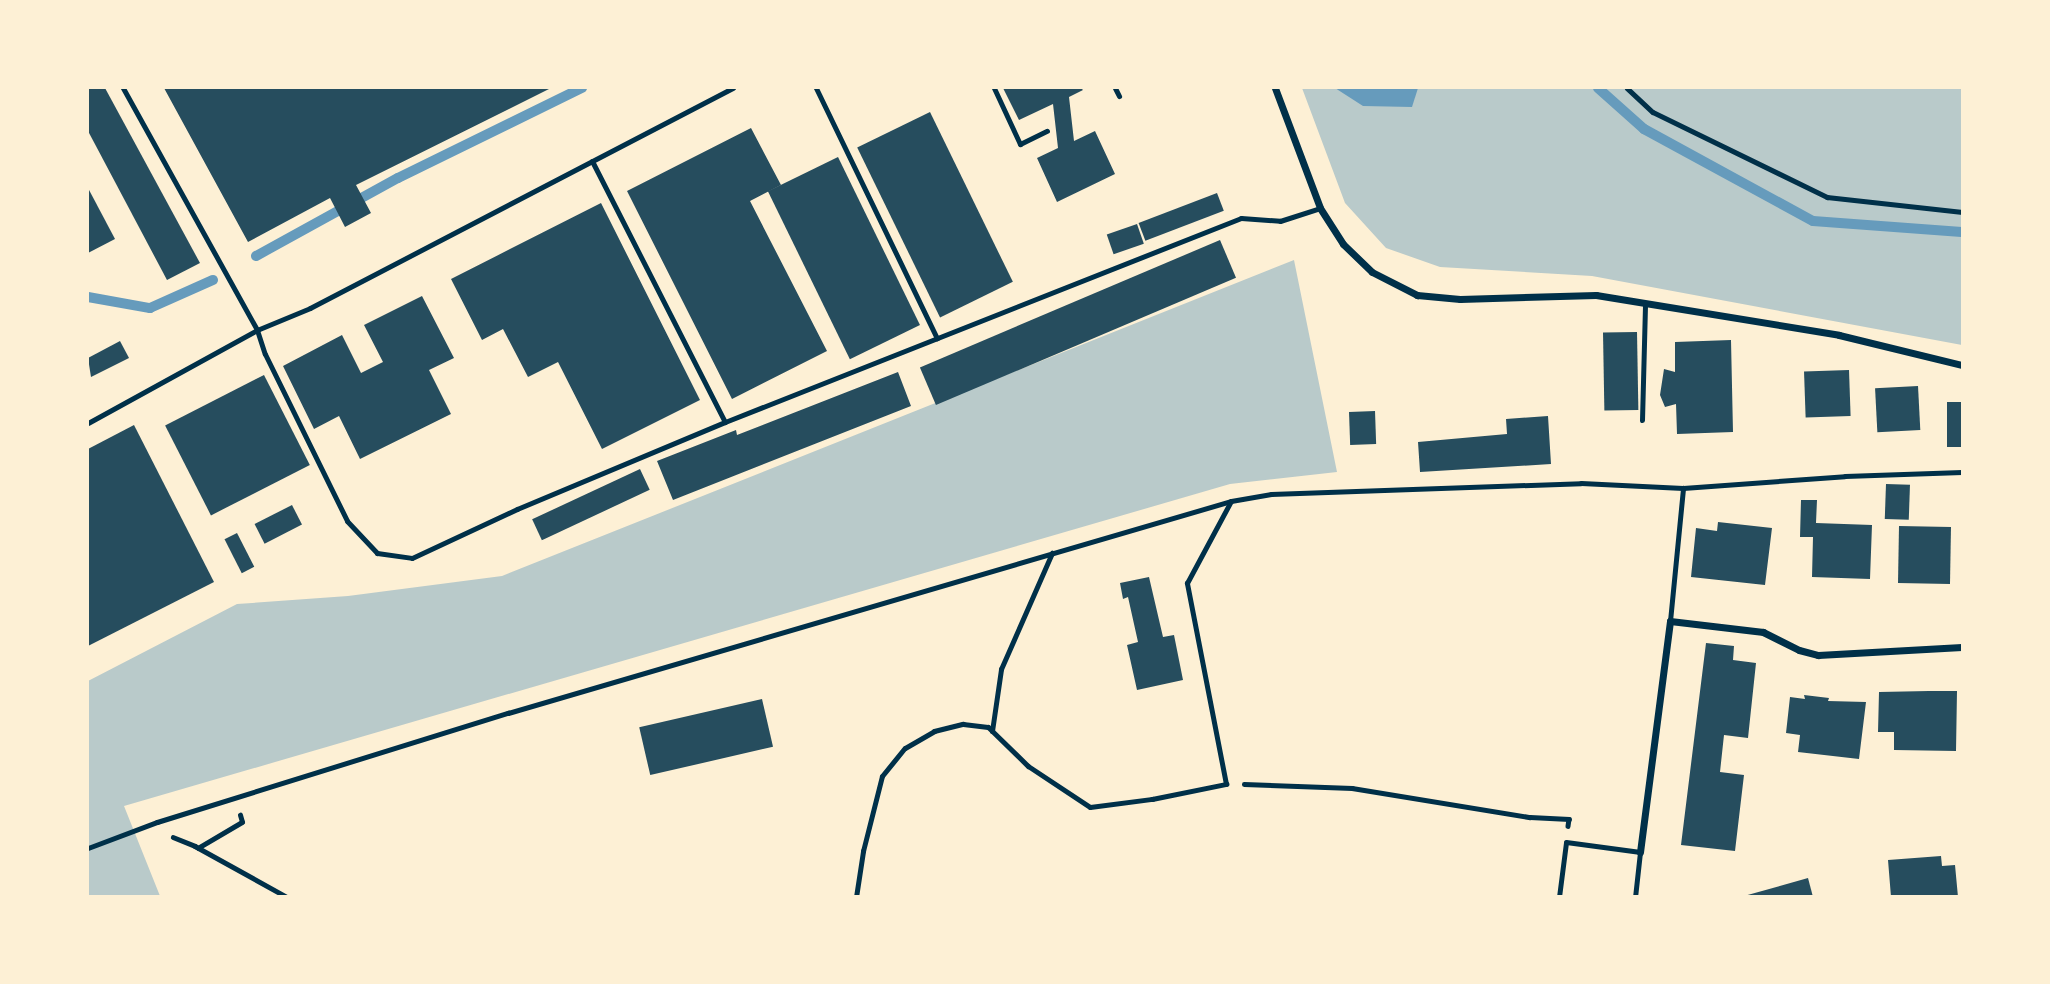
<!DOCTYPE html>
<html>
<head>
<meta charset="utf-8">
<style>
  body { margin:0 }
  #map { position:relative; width:2050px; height:984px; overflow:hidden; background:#fdf0d5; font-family:"Asap Condensed",sans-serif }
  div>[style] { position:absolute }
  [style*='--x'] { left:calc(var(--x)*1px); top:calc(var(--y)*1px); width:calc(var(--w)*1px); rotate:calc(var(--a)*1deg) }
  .green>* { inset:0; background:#b9caca }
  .water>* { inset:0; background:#669bbc }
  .stream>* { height:10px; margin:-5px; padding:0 5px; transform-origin:5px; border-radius:5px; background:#669bbc }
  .building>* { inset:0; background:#264d5e; transform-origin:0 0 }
  .path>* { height:4.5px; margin:-2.25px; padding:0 2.25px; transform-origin:2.25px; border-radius:2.25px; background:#003049 }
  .service>* { height:5px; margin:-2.5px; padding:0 2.5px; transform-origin:2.5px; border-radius:2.5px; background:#003049 }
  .minor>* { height:7px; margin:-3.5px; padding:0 3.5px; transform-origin:3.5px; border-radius:3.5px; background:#003049 }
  span { translate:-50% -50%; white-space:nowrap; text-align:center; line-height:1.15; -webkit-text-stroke:7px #fdf0d5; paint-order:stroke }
  .frame { position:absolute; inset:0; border:89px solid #fdf0d5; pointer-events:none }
</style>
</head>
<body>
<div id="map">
  <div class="green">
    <i style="clip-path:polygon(1302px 88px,1962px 88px,1962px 345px,1592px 276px,1440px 267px,1386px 248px,1345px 203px)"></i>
    <i style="clip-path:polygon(1294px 260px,1337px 472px,1230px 484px,124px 806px,160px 896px,88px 897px,88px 681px,237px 604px,348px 596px,502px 576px)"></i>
  </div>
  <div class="water">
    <i style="clip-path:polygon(1335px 88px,1418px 88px,1412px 107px,1363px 106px)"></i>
  </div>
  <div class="stream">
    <i style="--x:1598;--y:88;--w:62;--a:41.7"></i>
    <i style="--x:1644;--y:129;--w:192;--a:28.6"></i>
    <i style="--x:1813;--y:221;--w:149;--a:4.2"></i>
    <i style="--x:256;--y:256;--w:162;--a:-28.8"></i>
    <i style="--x:398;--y:178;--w:205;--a:-26.1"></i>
    <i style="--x:88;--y:297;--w:63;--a:10.1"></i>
    <i style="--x:150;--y:308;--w:69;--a:-24"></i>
  </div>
  <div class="building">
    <i style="clip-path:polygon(88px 88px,105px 88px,200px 263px,167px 280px,88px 131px)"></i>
    <i style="clip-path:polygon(164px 88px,551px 88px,356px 185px,371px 213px,345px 227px,330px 198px,248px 242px)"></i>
    <i style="clip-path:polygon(1003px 88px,1081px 88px,1083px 90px,1069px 97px,1074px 141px,1095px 131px,1115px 174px,1057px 202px,1037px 158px,1058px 148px,1053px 104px,1019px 120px)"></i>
    <i style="left:930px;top:112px;width:189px;height:81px;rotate:64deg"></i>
    <i style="clip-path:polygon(751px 128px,781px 185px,750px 201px,827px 351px,732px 399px,627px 191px)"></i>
    <i style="left:838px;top:157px;width:187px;height:78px;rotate:64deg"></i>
    <i style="clip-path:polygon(88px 188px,115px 239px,88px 253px)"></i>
    <i style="left:1217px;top:193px;width:19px;height:84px;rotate:69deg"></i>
    <i style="clip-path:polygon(601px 203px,700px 400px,602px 449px,558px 362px,528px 377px,503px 329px,482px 340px,451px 279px)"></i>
    <i style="left:1137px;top:224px;width:21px;height:32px;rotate:71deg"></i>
    <i style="left:1220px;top:240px;width:41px;height:326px;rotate:67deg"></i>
    <i style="clip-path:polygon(422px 296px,454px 358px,429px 370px,451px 414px,360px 459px,339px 416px,314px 429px,283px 366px,342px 335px,361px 373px,383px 362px,364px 325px)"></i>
    <i style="left:1637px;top:332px;width:78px;height:34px;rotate:89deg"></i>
    <i style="clip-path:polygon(1731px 340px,1733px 432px,1677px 434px,1676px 404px,1665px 407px,1660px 395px,1664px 369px,1675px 372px,1675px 342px)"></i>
    <i style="clip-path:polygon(120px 341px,129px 358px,91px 377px,88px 358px)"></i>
    <i style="left:1849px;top:370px;width:46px;height:45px;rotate:88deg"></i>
    <i style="clip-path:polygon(898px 372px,911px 406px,673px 500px,657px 461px,736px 430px,737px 435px)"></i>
    <i style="left:264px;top:375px;width:101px;height:111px;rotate:63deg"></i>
    <i style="left:1918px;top:386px;width:44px;height:43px;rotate:87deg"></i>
    <i style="left:1962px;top:402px;width:45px;height:15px;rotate:90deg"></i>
    <i style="left:1375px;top:411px;width:33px;height:26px;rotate:88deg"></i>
    <i style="clip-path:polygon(1548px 416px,1551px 464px,1420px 472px,1418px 442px,1507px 434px,1506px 419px)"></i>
    <i style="clip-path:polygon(134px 425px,214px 582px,88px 646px,88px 449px)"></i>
    <i style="left:640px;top:469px;width:23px;height:119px;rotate:65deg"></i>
    <i style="left:1886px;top:484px;width:24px;height:35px;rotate:2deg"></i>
    <i style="clip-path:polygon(1801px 500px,1817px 500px,1816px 523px,1872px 525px,1870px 579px,1812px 577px,1813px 537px,1800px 537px)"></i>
    <i style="left:292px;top:505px;width:22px;height:42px;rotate:63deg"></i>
    <i style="clip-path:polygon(1718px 522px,1772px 528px,1765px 585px,1691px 577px,1696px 528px,1717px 531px)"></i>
    <i style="left:1899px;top:526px;width:52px;height:57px;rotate:1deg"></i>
    <i style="left:237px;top:533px;width:38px;height:14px;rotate:63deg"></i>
    <i style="clip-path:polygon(1149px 577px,1163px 637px,1174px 635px,1183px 680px,1137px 690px,1127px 645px,1138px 642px,1128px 597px,1123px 599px,1120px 583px)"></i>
    <i style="clip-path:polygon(1706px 643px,1734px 646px,1733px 660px,1756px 663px,1748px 738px,1724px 735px,1720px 772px,1744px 775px,1735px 851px,1681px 845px)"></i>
    <i style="clip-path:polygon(1929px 691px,1957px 691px,1956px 751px,1894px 750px,1894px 732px,1878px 732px,1879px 692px)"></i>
    <i style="clip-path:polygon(1804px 695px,1829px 698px,1828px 701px,1866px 702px,1859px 759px,1798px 752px,1800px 735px,1786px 733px,1790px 697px,1805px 699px)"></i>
    <i style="left:762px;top:699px;width:49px;height:126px;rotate:77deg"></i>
    <i style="clip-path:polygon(1941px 856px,1942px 866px,1955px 865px,1958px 897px,1891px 897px,1888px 860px)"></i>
    <i style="clip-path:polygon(1808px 878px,1813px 897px,1744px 897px,1744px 896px)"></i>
  </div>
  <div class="path">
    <i style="--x:1627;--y:88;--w:35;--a:43"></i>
    <i style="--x:1653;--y:112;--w:194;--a:26"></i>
    <i style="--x:1827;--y:197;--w:136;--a:6.3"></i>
    <i style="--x:1244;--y:784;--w:108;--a:2.1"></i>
    <i style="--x:1352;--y:788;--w:180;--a:9.3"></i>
    <i style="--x:1530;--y:817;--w:39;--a:3"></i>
    <i style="--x:1569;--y:819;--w:7;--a:98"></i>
    <i style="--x:173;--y:837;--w:24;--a:22"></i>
    <i style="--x:195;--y:846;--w:105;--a:29"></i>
    <i style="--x:198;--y:848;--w:51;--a:-30.6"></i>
    <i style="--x:242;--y:822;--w:7;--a:-106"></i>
  </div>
  <div class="service">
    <i style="--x:123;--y:88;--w:277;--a:61"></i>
    <i style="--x:257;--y:330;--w:25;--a:72"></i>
    <i style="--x:265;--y:354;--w:186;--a:63.8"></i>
    <i style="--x:347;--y:521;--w:44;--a:46.8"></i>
    <i style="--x:377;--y:553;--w:35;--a:8"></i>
    <i style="--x:412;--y:558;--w:116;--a:-25"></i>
    <i style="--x:517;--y:509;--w:225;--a:-22.7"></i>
    <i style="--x:725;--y:422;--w:555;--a:-21.57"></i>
    <i style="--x:1241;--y:218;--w:39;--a:4"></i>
    <i style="--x:1280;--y:221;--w:42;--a:-18"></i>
    <i style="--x:816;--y:88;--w:278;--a:64.2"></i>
    <i style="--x:994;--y:88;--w:62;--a:65.1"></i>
    <i style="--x:1020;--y:144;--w:30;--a:-26"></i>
    <i style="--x:1115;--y:88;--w:9;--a:63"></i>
    <i style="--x:592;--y:161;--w:293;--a:63"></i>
    <i style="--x:1642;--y:420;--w:117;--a:-88.5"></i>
    <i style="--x:88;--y:423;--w:193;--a:-28.8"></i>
    <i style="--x:257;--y:330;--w:57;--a:-22.5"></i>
    <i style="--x:310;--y:308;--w:477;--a:-27.5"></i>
    <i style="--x:1670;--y:621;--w:134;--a:-84.4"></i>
    <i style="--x:992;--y:731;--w:63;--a:-81.7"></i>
    <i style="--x:1001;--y:669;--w:127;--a:-66.3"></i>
    <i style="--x:88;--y:848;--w:74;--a:-20.6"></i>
    <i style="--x:157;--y:822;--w:368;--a:-17.3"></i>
    <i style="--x:508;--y:713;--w:753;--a:-16.34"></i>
    <i style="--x:1231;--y:501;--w:41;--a:-9.9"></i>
    <i style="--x:1271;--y:494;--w:310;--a:-2"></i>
    <i style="--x:1581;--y:483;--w:102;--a:2.8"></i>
    <i style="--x:1683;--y:488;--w:162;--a:-4.2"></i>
    <i style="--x:1845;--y:476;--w:117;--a:-2"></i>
    <i style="--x:856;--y:897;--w:47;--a:-81.3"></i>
    <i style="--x:863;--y:851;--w:77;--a:-75.8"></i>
    <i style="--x:882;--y:776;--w:36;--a:-51"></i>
    <i style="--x:905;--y:748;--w:34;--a:-30"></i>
    <i style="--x:934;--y:731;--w:30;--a:-14"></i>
    <i style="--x:963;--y:724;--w:25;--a:7"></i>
    <i style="--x:988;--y:727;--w:56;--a:44.3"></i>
    <i style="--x:1028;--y:766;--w:74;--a:33.5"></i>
    <i style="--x:1090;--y:807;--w:63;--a:-7.4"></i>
    <i style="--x:1152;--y:799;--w:76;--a:-11.5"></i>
    <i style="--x:1226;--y:784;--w:205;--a:-101"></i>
    <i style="--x:1187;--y:583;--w:93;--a:-61.8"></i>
    <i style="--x:1559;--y:897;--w:55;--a:-82.7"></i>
    <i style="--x:1566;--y:842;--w:75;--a:7.7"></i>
    <i style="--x:1640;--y:852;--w:45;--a:96.3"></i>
  </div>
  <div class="minor">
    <i style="--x:1275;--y:88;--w:128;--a:69.4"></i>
    <i style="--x:1320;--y:208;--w:43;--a:57.4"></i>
    <i style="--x:1343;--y:244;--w:40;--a:44"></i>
    <i style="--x:1372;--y:272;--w:51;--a:27.1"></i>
    <i style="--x:1417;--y:295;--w:43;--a:5.3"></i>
    <i style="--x:1460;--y:299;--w:136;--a:-1.7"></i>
    <i style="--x:1596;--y:295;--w:246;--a:9.3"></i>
    <i style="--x:1839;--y:335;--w:127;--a:13.7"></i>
    <i style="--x:1640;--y:852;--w:233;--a:-82.6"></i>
    <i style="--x:1670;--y:621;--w:94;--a:6.7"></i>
    <i style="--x:1763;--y:632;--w:40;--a:26.6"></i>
    <i style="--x:1799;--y:650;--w:20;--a:15"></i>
    <i style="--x:1818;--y:655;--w:144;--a:-3.2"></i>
  </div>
  <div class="frame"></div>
</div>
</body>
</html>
